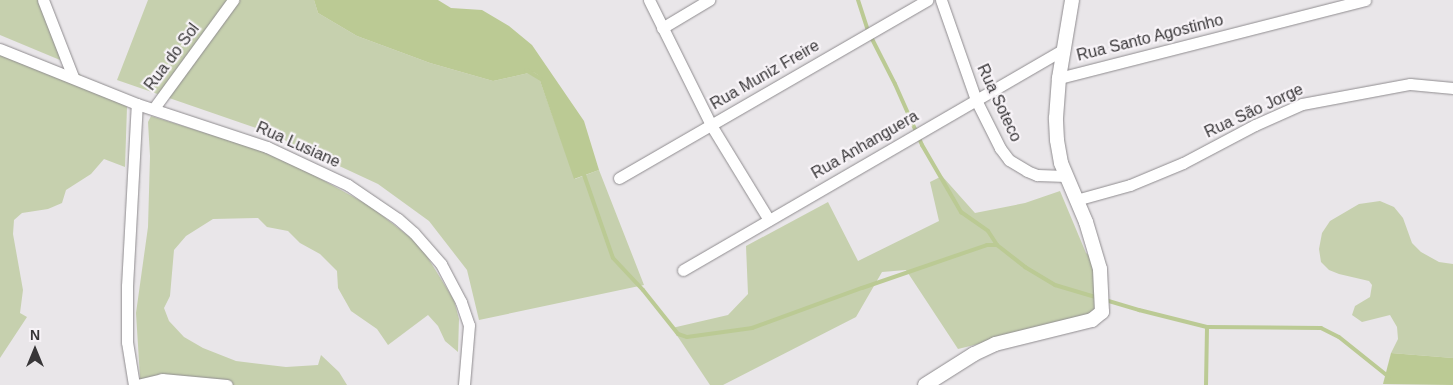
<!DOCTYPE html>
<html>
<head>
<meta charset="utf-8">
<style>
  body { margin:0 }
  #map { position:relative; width:1453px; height:385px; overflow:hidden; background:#e9e6e9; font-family:Arial,sans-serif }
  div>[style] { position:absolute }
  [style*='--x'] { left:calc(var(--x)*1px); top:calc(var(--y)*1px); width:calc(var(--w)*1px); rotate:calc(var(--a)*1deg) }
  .green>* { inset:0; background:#c6d0ae }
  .water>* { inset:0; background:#bbca94 }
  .stream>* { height:4px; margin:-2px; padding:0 2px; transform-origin:2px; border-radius:2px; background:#bbca94 }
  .roads { filter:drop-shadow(0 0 1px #8f8c8f) drop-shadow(0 0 1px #8f8c8f) }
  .minor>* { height:11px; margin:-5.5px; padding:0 5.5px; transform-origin:5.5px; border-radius:5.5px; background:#fff }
  .tertiary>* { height:14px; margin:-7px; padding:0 7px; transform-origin:7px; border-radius:7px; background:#fff }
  span { translate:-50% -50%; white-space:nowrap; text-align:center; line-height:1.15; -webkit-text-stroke:4.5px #f7f3f7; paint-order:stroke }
  .street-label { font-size:16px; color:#383638 }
  .north { position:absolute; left:10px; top:325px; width:50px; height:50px; -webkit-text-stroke:4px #f7f3f7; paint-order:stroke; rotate:0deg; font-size:14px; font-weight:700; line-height:20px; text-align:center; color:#383638 }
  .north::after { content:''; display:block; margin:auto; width:18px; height:22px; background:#383638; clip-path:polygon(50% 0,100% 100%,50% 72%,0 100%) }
</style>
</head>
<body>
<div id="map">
  <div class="green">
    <i style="clip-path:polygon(0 0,41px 0,61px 53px,60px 60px,0 35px)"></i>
    <i style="clip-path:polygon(148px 0,314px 0,318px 13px,357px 36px,430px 63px,493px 81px,533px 72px,538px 75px,575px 179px,599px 170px,644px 285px,479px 320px,467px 270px,429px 221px,378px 184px,262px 130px,117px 80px)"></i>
    <i style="clip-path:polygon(0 53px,63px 78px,80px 74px,85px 86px,116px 94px,127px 107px,125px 167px,104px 159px,91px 174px,66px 190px,62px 203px,48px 209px,22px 213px,14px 220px,13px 234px,23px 290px,20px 313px,27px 317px,0 358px)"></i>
    <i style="clip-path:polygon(151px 116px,257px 149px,310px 173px,370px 206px,420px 245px,454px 300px,459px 319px,458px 352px,445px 341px,438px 326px,428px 315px,388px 345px,377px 329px,351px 311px,338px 288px,337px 271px,320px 254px,300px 243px,288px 231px,267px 227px,258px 218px,213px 219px,186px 236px,174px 250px,170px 296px,164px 308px,169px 321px,184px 337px,203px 348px,236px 361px,286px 367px,318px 365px,321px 355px,339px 372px,347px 385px,130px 385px,140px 378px,136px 313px,148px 227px,150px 156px,148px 122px)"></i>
    <i style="clip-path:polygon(942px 176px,975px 213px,1025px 203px,1060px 191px,1086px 253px,1093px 258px,1096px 315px,958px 349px,906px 270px,882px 272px,856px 317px,723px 385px,710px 385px,672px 328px,728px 315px,748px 294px,746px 246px,828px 202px,858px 261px,939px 221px,930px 182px)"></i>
    <i style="clip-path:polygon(1380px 201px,1394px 207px,1403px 218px,1412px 243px,1421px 252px,1439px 262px,1453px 264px,1453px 358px,1391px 353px,1398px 339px,1397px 327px,1390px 315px,1362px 322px,1352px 315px,1355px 306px,1370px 297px,1372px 285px,1369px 281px,1339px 274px,1329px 270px,1321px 262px,1319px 249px,1322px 233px,1330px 221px,1359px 204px)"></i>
  </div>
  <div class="water">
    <i style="clip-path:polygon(314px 0,438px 0,451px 8px,482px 10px,509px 26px,532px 45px,584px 121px,599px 170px,574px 179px,538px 75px,533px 72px,493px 81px,430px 63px,357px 36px,318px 13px)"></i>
    <i style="clip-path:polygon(1391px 353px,1453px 358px,1453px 385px,1383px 384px)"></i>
  </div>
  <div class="stream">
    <i style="--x:858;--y:0;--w:33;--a:72"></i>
    <i style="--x:868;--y:31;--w:59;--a:63"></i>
    <i style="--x:895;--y:84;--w:67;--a:66.1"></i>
    <i style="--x:922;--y:145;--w:78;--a:59.8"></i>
    <i style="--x:961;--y:212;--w:33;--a:35"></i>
    <i style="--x:988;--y:231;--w:17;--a:57"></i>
    <i style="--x:997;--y:245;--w:36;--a:38"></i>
    <i style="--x:1025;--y:267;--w:35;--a:31"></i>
    <i style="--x:1055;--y:285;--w:88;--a:16.6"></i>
    <i style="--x:1139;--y:310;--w:70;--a:14"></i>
    <i style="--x:1207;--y:327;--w:114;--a:0.5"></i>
    <i style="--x:1321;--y:328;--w:20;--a:27"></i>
    <i style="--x:1339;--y:337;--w:64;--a:38.7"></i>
    <i style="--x:526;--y:70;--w:17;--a:31"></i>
    <i style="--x:583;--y:172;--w:91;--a:70.8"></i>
    <i style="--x:613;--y:258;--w:44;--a:46.8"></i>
    <i style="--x:643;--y:290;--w:56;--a:51.5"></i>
    <i style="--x:678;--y:334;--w:9;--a:18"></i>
    <i style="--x:687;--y:337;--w:66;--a:-7.9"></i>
    <i style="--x:752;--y:328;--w:117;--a:-20"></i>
    <i style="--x:862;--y:288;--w:132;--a:-19"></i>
    <i style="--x:987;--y:245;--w:10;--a:0"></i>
    <i style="--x:1206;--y:385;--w:58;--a:-89"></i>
  </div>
  <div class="roads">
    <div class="minor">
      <i style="--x:43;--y:0;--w:83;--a:68.7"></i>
      <i style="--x:649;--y:0;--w:140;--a:63.6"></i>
      <i style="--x:711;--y:125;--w:111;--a:58.6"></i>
      <i style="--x:941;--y:0;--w:106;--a:70.7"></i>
      <i style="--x:976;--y:100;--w:54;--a:63.4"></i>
      <i style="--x:1000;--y:148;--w:15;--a:53"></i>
      <i style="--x:1009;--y:160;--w:21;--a:31"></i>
      <i style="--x:1027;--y:171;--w:11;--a:22"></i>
      <i style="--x:1037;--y:175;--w:29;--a:2"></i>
      <i style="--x:662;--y:28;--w:55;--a:-30.8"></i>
      <i style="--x:0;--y:49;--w:148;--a:21.9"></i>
      <i style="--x:137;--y:104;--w:137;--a:18.3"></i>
      <i style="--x:267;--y:147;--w:89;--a:25.1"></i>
      <i style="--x:348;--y:185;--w:60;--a:34.2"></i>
      <i style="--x:398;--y:219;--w:21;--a:41"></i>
      <i style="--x:414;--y:233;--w:41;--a:48.9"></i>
      <i style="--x:441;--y:264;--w:43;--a:62.2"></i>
      <i style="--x:461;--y:302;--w:24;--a:71"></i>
      <i style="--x:469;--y:325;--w:60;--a:94.8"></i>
      <i style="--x:1059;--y:78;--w:316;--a:-14.3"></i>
      <i style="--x:154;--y:108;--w:134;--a:-53.8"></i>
      <i style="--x:619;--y:178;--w:356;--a:-30"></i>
      <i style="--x:1076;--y:200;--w:56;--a:-15.5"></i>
      <i style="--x:1130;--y:185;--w:57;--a:-22.5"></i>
      <i style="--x:1183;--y:163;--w:81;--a:-27.8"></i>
      <i style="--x:1255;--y:125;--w:51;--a:-24.1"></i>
      <i style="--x:1302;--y:104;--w:110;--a:-10.5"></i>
      <i style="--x:1410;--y:84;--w:43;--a:5.3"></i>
      <i style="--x:683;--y:270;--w:440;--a:-30.1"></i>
      <i style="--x:134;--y:385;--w:44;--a:-99.2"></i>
      <i style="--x:127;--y:342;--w:56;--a:-90"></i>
      <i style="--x:127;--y:286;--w:182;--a:-86.9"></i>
      <i style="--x:137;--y:385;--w:26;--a:-13"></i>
      <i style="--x:162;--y:379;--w:65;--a:5.3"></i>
    </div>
    <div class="tertiary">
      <i style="--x:925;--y:385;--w:58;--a:-32.3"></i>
      <i style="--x:974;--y:354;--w:23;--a:-25"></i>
      <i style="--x:995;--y:344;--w:100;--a:-13.9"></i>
      <i style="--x:1092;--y:320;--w:13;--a:-39"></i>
      <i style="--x:1102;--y:312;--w:43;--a:-92.7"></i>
      <i style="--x:1100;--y:269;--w:49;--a:-106.6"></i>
      <i style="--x:1086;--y:222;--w:64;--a:-113"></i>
      <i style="--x:1061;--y:163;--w:23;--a:-100"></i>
      <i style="--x:1057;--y:140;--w:22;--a:-93"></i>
      <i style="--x:1056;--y:118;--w:40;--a:-85.7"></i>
      <i style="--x:1059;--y:78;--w:79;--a:-80.5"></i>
    </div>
  </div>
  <div class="street-label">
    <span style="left:1150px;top:38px;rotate:-14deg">Rua Santo Agostinho</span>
    <span style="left:172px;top:57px;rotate:-53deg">Rua do Sol</span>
    <span style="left:765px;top:75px;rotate:-30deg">Rua Muniz Freire</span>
    <span style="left:999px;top:103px;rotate:65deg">Rua Soteco</span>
    <span style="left:1254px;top:111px;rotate:-25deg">Rua São Jorge</span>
    <span style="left:298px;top:145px;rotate:24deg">Rua Lusiane</span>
    <span style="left:865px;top:145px;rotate:-30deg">Rua Anhanguera</span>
  </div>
  <div class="north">N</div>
</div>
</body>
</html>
